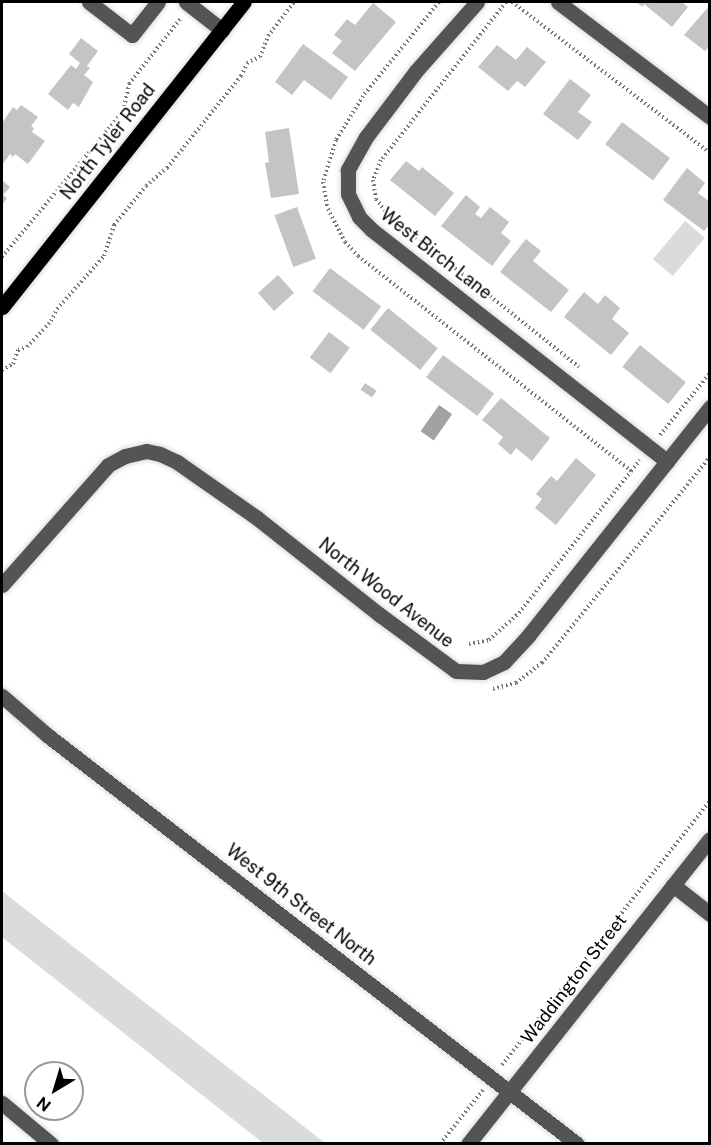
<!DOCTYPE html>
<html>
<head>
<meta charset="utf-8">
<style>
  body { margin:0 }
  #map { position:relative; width:711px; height:1145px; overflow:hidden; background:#fff; font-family:"Public Sans",sans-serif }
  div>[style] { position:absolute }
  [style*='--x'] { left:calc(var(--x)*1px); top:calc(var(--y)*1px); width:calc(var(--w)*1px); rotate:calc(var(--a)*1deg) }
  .green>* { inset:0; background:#dbdbdb; transform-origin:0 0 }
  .water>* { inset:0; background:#a2a2a2; transform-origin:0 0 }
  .building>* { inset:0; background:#c4c4c4; transform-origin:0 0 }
  .path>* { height:4px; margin-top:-2px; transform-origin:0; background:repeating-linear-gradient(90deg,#767676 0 1.5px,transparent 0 4.5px) }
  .roads { filter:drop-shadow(0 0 2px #dbdbdb) drop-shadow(0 0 2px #dbdbdb) }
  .minor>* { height:15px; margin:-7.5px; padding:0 7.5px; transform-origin:7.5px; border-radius:7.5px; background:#545454 }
  .major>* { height:15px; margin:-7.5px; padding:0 7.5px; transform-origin:7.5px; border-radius:7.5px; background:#000 }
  span { translate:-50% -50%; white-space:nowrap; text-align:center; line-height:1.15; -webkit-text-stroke:4.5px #fff; paint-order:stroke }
  .street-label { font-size:18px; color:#000 }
  .frame { position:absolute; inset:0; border:3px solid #000; pointer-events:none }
  .north { position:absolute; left:24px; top:1061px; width:60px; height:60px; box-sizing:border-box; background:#fff; border:2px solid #999; border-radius:50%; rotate:218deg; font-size:16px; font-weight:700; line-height:24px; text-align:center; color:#000 }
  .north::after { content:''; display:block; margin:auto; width:21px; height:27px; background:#000; clip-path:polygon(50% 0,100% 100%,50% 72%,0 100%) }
</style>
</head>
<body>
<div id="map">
  <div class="green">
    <i style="left:685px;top:221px;width:26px;height:50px;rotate:40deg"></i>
    <i style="clip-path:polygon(2px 891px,325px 1143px,263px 1143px,2px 937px)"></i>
  </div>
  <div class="water">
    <i style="left:439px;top:405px;width:16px;height:32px;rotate:35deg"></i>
  </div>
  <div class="building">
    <i style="clip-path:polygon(636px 2px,682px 2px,688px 7px,672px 27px,644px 4px,643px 7px)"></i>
    <i style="clip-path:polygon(373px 3px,396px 22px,355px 71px,332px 53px,342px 41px,334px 35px,347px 19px,355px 25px)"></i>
    <i style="clip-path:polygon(710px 5px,710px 46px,705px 51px,684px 35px)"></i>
    <i style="clip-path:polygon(81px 38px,98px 51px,87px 66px,90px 68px,84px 75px,93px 82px,79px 107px,73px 103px,68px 110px,48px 94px,71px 65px,76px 69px,80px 63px,69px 54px)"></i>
    <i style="clip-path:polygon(303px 44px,348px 77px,331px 100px,304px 80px,292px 95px,275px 82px)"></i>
    <i style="clip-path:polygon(497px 45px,516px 60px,527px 47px,546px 62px,525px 87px,517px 81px,508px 91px,478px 67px)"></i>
    <i style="clip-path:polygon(570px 79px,591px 95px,578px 112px,592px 122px,578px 140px,543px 114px)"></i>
    <i style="clip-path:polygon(21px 105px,38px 117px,31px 126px,34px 128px,32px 132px,45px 141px,28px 164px,15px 154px,13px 157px,10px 154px,2px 165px,2px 123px,13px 107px,17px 110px)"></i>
    <i style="left:622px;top:122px;width:60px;height:28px;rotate:37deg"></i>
    <i style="clip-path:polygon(289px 128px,299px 194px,271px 198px,265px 163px,269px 162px,265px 132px)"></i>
    <i style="clip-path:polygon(406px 161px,419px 171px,422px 167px,454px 193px,435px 216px,390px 180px)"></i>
    <i style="clip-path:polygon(687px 168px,705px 183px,698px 193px,710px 202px,710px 224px,704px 231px,663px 200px)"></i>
    <i style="clip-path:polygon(2px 180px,10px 187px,3px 195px,7px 198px,2px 205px)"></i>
    <i style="clip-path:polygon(466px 195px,480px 207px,475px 214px,481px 218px,490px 207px,509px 222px,501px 233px,511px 241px,492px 266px,441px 226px)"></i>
    <i style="left:297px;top:207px;width:55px;height:24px;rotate:70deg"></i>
    <i style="clip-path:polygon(526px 239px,541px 251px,533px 261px,569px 290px,551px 312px,500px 272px)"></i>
    <i style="left:330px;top:268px;width:64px;height:29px;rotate:37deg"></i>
    <i style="left:278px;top:275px;width:24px;height:27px;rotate:48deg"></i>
    <i style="clip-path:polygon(584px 292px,598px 304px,605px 295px,620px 308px,612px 319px,629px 333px,611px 355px,564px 317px)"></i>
    <i style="left:388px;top:308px;width:64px;height:28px;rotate:39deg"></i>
    <i style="left:329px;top:332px;width:26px;height:32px;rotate:37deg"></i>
    <i style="left:640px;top:345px;width:59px;height:28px;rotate:39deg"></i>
    <i style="left:443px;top:355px;width:64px;height:28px;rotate:37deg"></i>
    <i style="left:365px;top:383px;width:14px;height:8px;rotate:34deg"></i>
    <i style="clip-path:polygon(501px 398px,550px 438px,532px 461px,516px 448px,511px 455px,498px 444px,503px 437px,482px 420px)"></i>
    <i style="clip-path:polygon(576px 458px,596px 475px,556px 525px,535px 508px,542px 499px,536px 494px,551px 476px,557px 481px)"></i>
  </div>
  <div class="path">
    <i style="--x:439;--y:2;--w:121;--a:129"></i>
    <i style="--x:363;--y:96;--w:52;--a:121.5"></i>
    <i style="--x:336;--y:140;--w:44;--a:107.2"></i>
    <i style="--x:323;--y:182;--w:27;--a:80"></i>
    <i style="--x:328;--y:209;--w:37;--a:63"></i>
    <i style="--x:345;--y:242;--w:19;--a:47"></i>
    <i style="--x:358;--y:256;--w:347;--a:38.2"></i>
    <i style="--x:631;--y:471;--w:14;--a:-51"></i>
    <i style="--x:506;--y:2;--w:201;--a:128.3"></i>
    <i style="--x:381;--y:160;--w:22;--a:112"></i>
    <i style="--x:373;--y:180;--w:19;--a:81"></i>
    <i style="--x:376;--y:199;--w:20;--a:53"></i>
    <i style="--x:388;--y:215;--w:244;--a:38.5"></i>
    <i style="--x:512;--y:2;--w:249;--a:37.3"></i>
    <i style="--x:2;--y:257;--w:190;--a:-50.3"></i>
    <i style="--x:123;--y:111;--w:28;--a:-77"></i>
    <i style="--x:129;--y:84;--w:84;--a:-51.8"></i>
    <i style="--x:2;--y:370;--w:13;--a:-29"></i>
    <i style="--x:13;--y:364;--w:15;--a:-70"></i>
    <i style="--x:18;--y:350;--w:9;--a:-18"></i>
    <i style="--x:27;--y:347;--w:35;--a:-47"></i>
    <i style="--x:51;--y:321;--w:13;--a:-63"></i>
    <i style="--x:57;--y:309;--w:71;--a:-48.4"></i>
    <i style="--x:104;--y:256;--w:33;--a:-72"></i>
    <i style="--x:114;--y:225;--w:50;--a:-50.6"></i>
    <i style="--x:146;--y:186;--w:28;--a:-41"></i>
    <i style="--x:167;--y:168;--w:118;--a:-51.2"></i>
    <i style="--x:241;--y:76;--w:14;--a:-65"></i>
    <i style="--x:247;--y:63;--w:14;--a:-25"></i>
    <i style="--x:260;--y:57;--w:22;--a:-69"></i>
    <i style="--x:268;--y:36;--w:43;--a:-52.6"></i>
    <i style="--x:660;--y:435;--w:80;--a:-51.1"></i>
    <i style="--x:469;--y:644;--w:20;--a:-11"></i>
    <i style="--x:489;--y:640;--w:40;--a:-42"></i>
    <i style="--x:519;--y:613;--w:181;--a:-51.7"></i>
    <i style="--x:493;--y:689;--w:24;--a:-15"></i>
    <i style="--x:516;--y:683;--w:33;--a:-38"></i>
    <i style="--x:542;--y:663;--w:266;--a:-50.8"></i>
    <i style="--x:502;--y:1065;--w:336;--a:-51.8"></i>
    <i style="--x:440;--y:1144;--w:69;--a:-51.5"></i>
  </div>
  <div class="roads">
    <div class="minor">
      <i style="--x:89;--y:2;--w:54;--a:37.5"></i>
      <i style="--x:132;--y:35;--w:42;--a:-51.8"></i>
      <i style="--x:186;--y:2;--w:46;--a:37.9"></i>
      <i style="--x:477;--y:2;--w:92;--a:131.5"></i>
      <i style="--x:416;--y:71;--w:83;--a:127.1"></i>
      <i style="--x:366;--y:137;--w:38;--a:119"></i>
      <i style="--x:348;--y:170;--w:24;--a:90"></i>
      <i style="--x:348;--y:194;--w:25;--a:64"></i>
      <i style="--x:359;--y:217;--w:18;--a:45"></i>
      <i style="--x:372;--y:230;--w:375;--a:38.1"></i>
      <i style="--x:558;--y:2;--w:191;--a:37.1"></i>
      <i style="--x:2;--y:585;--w:160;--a:-48.5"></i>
      <i style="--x:108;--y:465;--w:19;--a:-28"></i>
      <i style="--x:125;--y:456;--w:22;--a:-13"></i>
      <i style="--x:146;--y:451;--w:14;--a:12"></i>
      <i style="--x:160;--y:454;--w:19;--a:25"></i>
      <i style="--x:177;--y:462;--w:98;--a:35"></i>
      <i style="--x:257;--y:518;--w:157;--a:38.3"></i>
      <i style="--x:380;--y:615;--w:94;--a:36.4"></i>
      <i style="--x:456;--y:671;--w:27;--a:2"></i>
      <i style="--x:483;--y:672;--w:23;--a:-25"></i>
      <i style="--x:504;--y:662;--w:35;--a:-47"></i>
      <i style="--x:528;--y:636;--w:293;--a:-51.5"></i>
      <i style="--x:2;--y:696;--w:60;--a:40.9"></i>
      <i style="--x:47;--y:735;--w:669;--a:37.66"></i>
      <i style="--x:673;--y:885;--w:47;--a:38.1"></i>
      <i style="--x:2;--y:1103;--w:64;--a:39.9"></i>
      <i style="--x:468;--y:1144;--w:389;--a:-51.6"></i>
    </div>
    <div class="major">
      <i style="--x:2;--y:307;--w:389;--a:-51.6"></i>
    </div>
  </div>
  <div class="street-label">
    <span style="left:108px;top:142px;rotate:-52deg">North Tyler Road</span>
    <span style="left:436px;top:254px;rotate:38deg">West Birch Lane</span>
    <span style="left:386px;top:593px;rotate:38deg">North Wood Avenue</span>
    <span style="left:301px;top:905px;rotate:38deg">West 9th Street North</span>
    <span style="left:574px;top:979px;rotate:-52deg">Waddington Street</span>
  </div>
  <div class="frame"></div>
  <div class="north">N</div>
</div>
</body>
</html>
